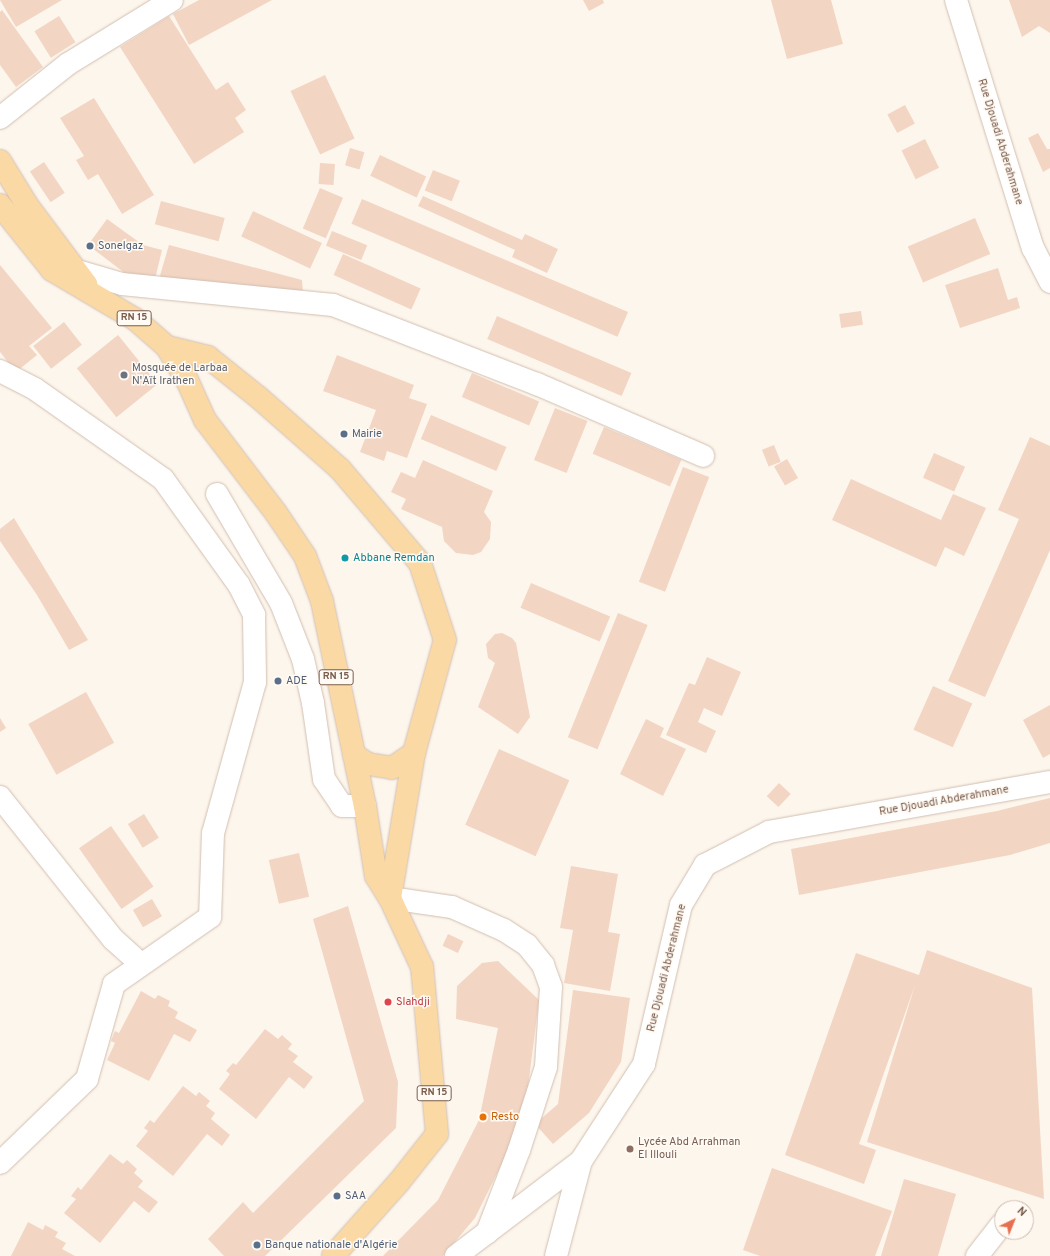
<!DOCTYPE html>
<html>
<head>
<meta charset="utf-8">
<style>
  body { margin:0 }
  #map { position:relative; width:1050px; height:1256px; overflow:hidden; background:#fdf6ec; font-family:Overpass,sans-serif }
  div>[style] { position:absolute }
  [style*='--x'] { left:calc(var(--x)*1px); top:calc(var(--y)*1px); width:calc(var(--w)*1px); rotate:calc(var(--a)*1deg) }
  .building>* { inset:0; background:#f3d5c3; transform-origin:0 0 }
  .roads { filter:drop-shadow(0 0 1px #d1beb0) drop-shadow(0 0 1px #d1beb0) }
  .minor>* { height:22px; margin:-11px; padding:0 11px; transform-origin:11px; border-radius:11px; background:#fff }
  .primary>* { height:22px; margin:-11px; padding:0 11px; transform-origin:11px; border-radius:11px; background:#fbd9a5 }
  .dots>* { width:11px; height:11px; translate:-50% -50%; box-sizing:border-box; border:2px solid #fffaf3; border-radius:50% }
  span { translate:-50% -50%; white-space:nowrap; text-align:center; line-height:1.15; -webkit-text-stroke:3px #fffaf3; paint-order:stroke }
  .shield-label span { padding:1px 3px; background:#fffaf3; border:1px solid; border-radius:3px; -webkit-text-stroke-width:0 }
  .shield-label { font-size:10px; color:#7a5c4d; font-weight:700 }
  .street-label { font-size:11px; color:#7a5c4d }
  .service-label { font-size:11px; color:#4e5e75 }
  .left { translate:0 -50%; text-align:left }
  .worship-label { font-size:11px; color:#5b616d }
  .culture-label { font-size:11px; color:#0d838f }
  .health-label { font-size:11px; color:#be3a42 }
  .food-label { font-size:11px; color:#c56008 }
  .education-label { font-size:11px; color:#785e54 }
  .north { position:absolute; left:994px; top:1200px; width:40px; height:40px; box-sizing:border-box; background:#fffaf3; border:1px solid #cabbb1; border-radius:50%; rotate:43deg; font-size:11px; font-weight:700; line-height:16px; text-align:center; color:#7a5c4d }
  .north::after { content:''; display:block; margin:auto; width:14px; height:18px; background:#e76f51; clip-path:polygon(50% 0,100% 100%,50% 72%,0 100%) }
</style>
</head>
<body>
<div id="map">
  <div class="building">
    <i style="clip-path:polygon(0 0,62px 0,16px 27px)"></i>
    <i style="clip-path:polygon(199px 0,272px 0,189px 45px,173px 14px)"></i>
    <i style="clip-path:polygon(583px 0,603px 0,604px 3px,589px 11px)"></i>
    <i style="clip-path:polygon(771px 0,831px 0,843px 44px,787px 59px)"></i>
    <i style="clip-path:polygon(1009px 0,1050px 0,1050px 33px,1039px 26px,1022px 37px)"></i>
    <i style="clip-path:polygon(2px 10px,43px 67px,16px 87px,0 65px,0 12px)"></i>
    <i style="left:59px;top:16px;width:31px;height:29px;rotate:58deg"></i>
    <i style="clip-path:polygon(169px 16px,216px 90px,228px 82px,246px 110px,235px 118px,244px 132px,194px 164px,120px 47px)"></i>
    <i style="left:325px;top:75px;width:70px;height:38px;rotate:65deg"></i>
    <i style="clip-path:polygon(94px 98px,154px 195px,122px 214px,98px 174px,88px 180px,76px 160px,84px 156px,60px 118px)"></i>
    <i style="left:905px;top:105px;width:21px;height:20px;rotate:62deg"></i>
    <i style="clip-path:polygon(1038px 133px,1047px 149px,1050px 149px,1050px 168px,1043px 172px,1028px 138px)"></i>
    <i style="left:925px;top:139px;width:32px;height:26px;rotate:64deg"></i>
    <i style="left:350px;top:148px;width:15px;height:18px;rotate:16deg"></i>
    <i style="left:380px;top:155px;width:51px;height:23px;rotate:25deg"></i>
    <i style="left:44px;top:162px;width:37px;height:17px;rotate:56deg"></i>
    <i style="left:320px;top:163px;width:15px;height:21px;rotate:4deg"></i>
    <i style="left:433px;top:170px;width:29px;height:22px;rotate:22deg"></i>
    <i style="left:320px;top:188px;width:25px;height:44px;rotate:23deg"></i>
    <i style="clip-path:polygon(423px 196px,522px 240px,525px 234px,558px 249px,547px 273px,512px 257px,515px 250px,418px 206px)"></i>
    <i style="left:362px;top:199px;width:289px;height:27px;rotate:23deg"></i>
    <i style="left:161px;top:201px;width:66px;height:24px;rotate:15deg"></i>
    <i style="left:253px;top:211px;width:76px;height:28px;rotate:25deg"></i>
    <i style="left:975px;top:218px;width:39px;height:73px;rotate:67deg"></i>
    <i style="clip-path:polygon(107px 219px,143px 245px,162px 250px,155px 279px,130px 277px,88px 245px)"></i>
    <i style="left:332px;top:231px;width:38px;height:16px;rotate:22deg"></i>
    <i style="clip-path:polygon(169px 245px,302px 280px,303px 293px,159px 279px)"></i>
    <i style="left:343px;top:254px;width:85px;height:23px;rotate:24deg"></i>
    <i style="clip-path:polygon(0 265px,52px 328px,29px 346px,37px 355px,16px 372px,0 352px)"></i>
    <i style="clip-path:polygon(998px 268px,1008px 300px,1017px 297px,1020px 308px,960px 328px,945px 285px)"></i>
    <i style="left:861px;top:311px;width:14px;height:22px;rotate:82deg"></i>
    <i style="left:497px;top:316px;width:146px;height:25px;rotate:23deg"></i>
    <i style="left:64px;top:322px;width:29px;height:39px;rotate:52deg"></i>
    <i style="left:118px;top:335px;width:63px;height:53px;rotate:51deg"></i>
    <i style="clip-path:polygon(337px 355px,414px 385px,409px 398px,427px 404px,407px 458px,387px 451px,384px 461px,360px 452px,376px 410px,323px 391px)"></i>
    <i style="left:472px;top:373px;width:73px;height:26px;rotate:23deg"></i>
    <i style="left:555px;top:408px;width:35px;height:56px;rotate:22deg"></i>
    <i style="left:431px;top:415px;width:82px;height:26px;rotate:23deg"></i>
    <i style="left:604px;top:427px;width:84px;height:29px;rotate:23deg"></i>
    <i style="clip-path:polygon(1030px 437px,1050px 446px,1050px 550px,985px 697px,948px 681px,1019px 519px,998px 510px)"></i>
    <i style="left:774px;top:445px;width:18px;height:13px;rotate:68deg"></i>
    <i style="left:934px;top:453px;width:34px;height:27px;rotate:24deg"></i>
    <i style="left:787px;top:459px;width:22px;height:15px;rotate:60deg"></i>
    <i style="clip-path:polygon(423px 460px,493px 491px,484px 512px,491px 522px,490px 539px,481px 552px,473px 555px,456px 553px,444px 541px,442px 527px,401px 509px,406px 499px,391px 492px,401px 472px,415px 478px)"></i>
    <i style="left:683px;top:467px;width:28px;height:123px;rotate:21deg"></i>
    <i style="clip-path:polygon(851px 479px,941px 520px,953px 494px,986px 508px,964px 556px,945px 547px,936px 567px,832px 520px)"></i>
    <i style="clip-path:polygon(14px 518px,88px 640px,69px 650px,37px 595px,0 541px,0 529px)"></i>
    <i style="left:531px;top:583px;width:86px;height:27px;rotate:23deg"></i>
    <i style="left:618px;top:613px;width:32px;height:134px;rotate:22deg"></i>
    <i style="clip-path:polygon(502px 633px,512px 638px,516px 643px,530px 717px,518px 734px,478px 707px,495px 663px,488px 658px,486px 644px,495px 634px)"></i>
    <i style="clip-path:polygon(707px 657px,741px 672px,722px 716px,704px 708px,698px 722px,716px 731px,706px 753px,666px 735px,689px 683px,695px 685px)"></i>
    <i style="left:933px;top:686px;width:43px;height:48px;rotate:24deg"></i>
    <i style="left:86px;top:692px;width:58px;height:66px;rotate:61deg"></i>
    <i style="clip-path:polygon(1050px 705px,1050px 754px,1043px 758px,1023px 720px)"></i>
    <i style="clip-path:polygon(0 718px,6px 728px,0 732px)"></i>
    <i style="clip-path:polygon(646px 719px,664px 728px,660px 737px,686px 749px,663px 796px,620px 774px)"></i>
    <i style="left:499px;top:749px;width:77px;height:83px;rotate:24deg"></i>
    <i style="left:779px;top:783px;width:16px;height:18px;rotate:43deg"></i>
    <i style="clip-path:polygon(1050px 798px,1050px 843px,1010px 855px,799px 895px,791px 849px,997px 811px)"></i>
    <i style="left:144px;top:814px;width:28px;height:19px;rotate:58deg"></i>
    <i style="left:111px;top:826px;width:74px;height:39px;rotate:55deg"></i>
    <i style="left:299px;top:853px;width:45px;height:31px;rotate:77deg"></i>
    <i style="clip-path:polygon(571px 866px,618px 874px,608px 932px,620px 934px,610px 991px,564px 983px,573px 930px,560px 928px)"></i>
    <i style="left:152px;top:899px;width:20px;height:22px;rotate:60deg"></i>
    <i style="clip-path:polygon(348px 906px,398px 1082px,396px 1128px,265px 1256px,224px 1256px,208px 1239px,243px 1202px,253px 1213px,364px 1101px,313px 919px)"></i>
    <i style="left:448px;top:934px;width:17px;height:13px;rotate:25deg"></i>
    <i style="clip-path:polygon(927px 950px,1032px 988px,1044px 1199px,867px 1142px,915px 985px,859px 1144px,876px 1150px,864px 1184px,785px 1155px,856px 953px,919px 975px)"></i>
    <i style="clip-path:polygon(498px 961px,539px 1000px,526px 1103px,510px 1147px,475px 1218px,443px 1256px,383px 1256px,438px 1200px,479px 1120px,498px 1028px,456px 1019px,457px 986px,482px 963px)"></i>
    <i style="clip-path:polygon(573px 990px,630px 998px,621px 1062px,589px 1113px,553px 1144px,535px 1124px,558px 1104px)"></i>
    <i style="clip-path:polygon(141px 991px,155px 999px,158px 995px,170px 1001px,168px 1006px,178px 1012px,175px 1018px,197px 1030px,190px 1042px,174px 1034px,149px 1081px,107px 1060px,115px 1043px,111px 1041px,115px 1031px,119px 1033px)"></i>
    <i style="clip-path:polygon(265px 1029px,278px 1039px,282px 1035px,292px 1044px,288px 1049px,298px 1056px,293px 1062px,313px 1077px,304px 1089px,289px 1077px,256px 1119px,219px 1089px,230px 1074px,226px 1071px,233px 1063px,236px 1065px)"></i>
    <i style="clip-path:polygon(183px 1086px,196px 1096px,199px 1092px,210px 1101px,206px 1106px,215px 1113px,211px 1119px,230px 1135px,222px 1146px,207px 1134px,173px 1176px,136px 1146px,148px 1131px,144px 1128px,150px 1120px,154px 1123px)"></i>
    <i style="clip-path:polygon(110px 1154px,123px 1164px,127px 1160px,137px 1169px,134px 1173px,143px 1181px,138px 1187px,158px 1202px,149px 1213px,134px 1201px,100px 1243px,64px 1213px,76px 1199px,71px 1196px,78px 1187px,81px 1190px)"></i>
    <i style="clip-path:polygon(772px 1168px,892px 1211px,875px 1256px,760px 1256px,743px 1250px)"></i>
    <i style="clip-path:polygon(904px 1179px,956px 1194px,938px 1256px,881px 1256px)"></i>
    <i style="clip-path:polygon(28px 1222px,43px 1230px,45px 1225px,58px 1232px,55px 1237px,66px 1243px,62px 1249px,75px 1256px,11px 1256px)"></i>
  </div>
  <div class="roads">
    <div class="minor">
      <i style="--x:956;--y:0;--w:260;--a:72.8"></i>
      <i style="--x:1033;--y:248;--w:38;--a:63"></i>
      <i style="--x:0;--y:118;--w:87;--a:-38.5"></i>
      <i style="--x:68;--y:64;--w:122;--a:-31.6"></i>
      <i style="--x:74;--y:270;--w:50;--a:16.3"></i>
      <i style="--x:122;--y:284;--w:212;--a:5.7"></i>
      <i style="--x:333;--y:305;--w:219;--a:21.2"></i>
      <i style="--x:537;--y:384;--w:181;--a:23.4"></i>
      <i style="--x:0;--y:371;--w:39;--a:27"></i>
      <i style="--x:35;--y:389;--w:156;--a:35.1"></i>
      <i style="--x:163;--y:479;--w:130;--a:54.4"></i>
      <i style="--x:239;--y:585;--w:34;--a:63"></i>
      <i style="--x:254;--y:615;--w:67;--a:89.1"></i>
      <i style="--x:255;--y:682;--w:157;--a:105.5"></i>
      <i style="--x:213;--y:833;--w:84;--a:92"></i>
      <i style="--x:210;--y:917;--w:117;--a:145.1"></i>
      <i style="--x:114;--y:984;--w:99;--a:105.9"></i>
      <i style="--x:87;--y:1079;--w:121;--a:136"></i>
      <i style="--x:217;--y:494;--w:126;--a:59.6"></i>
      <i style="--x:281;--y:603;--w:60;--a:68.6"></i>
      <i style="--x:303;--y:659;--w:45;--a:77.2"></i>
      <i style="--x:313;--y:703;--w:77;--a:81.8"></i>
      <i style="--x:324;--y:779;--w:32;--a:56"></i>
      <i style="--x:342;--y:806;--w:23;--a:0"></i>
      <i style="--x:0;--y:797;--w:181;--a:51.5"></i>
      <i style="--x:113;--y:939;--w:38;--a:42"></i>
      <i style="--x:390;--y:898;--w:63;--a:8.3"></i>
      <i style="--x:452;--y:907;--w:57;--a:23.9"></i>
      <i style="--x:504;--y:930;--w:27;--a:33"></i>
      <i style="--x:527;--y:945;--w:26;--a:51"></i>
      <i style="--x:543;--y:965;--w:23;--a:70"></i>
      <i style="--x:551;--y:987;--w:80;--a:93.6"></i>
      <i style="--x:546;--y:1067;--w:87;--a:108"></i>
      <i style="--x:519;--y:1150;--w:89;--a:111.1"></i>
      <i style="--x:456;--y:1256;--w:157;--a:-37.2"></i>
      <i style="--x:581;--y:1161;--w:116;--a:-57"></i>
      <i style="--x:644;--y:1064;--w:163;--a:-76.9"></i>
      <i style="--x:681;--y:905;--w:47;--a:-59"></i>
      <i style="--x:705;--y:865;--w:72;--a:-27.3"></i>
      <i style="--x:769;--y:832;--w:285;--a:-10.1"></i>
      <i style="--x:556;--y:1256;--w:98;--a:-75.3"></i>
      <i style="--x:977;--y:1256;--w:41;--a:-52"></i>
    </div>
    <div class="primary">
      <i style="--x:0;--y:161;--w:52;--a:58.5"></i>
      <i style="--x:27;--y:205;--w:99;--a:53.2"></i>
      <i style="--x:0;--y:205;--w:83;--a:51.3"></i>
      <i style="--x:52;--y:270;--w:96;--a:30.6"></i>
      <i style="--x:135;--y:319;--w:43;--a:41.2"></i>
      <i style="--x:167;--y:347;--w:39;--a:59"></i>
      <i style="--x:187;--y:380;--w:44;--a:65.8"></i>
      <i style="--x:205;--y:420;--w:117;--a:52.6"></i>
      <i style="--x:276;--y:513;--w:52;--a:56"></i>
      <i style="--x:305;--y:556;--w:48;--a:69.3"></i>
      <i style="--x:322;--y:601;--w:209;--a:78.2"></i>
      <i style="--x:365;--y:806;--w:71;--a:81.1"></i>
      <i style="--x:376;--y:876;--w:26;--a:58"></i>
      <i style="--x:390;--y:898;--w:147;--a:-80.6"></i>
      <i style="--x:414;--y:753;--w:117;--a:-74.7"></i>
      <i style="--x:445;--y:640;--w:81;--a:-108"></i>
      <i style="--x:420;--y:563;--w:123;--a:-130.4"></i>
      <i style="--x:340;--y:469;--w:109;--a:-138.7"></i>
      <i style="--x:258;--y:397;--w:64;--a:-141.3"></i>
      <i style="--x:208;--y:357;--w:42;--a:-166.3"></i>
      <i style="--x:354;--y:755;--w:17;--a:33"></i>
      <i style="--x:368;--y:764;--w:24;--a:9"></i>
      <i style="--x:392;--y:768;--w:27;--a:-34"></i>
      <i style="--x:333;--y:1256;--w:99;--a:-48.3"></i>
      <i style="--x:399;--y:1182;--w:61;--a:-51.6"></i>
      <i style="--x:437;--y:1134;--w:168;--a:-95.1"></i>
      <i style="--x:422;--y:967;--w:76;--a:-114.9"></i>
    </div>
  </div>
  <div class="dots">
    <i style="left:90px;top:246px;background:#5c6f8a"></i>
    <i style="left:124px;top:375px;background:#6b7280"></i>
    <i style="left:344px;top:434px;background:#5c6f8a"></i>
    <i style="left:345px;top:558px;background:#0f9aa8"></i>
    <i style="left:278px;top:681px;background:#5c6f8a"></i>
    <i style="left:388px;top:1002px;background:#e0444e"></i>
    <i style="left:483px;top:1117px;background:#e8710a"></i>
    <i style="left:630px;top:1149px;background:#8d6e63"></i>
    <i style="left:337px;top:1196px;background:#5c6f8a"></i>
    <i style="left:257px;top:1245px;background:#5c6f8a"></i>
  </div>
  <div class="shield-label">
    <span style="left:134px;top:318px">RN 15</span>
    <span style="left:336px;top:677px">RN 15</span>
    <span style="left:434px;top:1093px">RN 15</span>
  </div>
  <div class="street-label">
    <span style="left:1000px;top:142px;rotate:73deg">Rue Djouadi Abderahmane</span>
    <span style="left:944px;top:801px;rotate:-10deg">Rue Djouadi Abderahmane</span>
    <span style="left:667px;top:968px;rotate:-76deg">Rue Djouadi Abderahmane</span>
  </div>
  <div class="service-label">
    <span class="left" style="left:98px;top:246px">Sonelgaz</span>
    <span class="left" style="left:352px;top:434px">Mairie</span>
    <span class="left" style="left:286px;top:681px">ADE</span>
    <span class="left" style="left:345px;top:1196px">SAA</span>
    <span class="left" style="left:265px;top:1245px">Banque nationale d'Algérie</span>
  </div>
  <div class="worship-label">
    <span class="left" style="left:132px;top:375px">Mosquée de Larbaa<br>N'Aït Irathen</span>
  </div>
  <div class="culture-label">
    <span class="left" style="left:353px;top:558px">Abbane Remdan</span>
  </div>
  <div class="health-label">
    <span class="left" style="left:396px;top:1002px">Slahdji</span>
  </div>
  <div class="food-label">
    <span class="left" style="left:491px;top:1117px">Resto</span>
  </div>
  <div class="education-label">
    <span class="left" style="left:638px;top:1149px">Lycée Abd Arrahman<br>El Illouli</span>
  </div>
  <div class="north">N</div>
</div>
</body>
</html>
